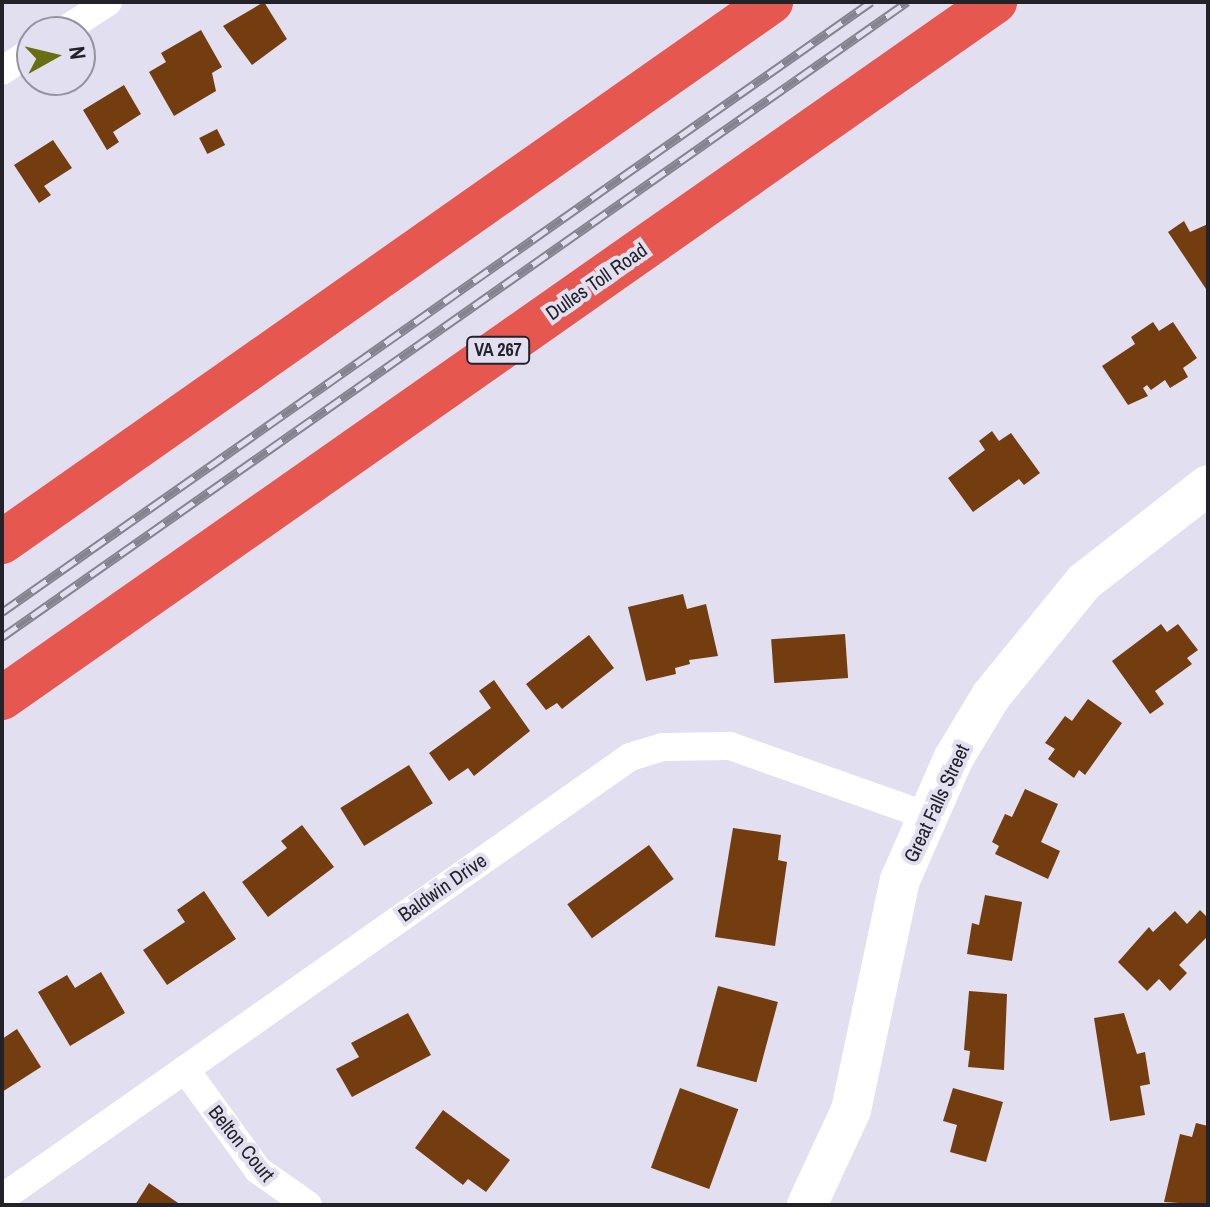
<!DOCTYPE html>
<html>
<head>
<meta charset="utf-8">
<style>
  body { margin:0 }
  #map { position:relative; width:1210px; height:1207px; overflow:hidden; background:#e1dff0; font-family:"Archivo Narrow",sans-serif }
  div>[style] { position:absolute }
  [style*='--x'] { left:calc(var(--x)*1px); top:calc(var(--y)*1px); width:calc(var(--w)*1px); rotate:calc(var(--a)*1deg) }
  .building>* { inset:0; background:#733d10; transform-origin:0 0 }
  .minor>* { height:28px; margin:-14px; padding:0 14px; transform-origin:14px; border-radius:14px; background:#fff }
  .secondary>* { height:40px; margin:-20px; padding:0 20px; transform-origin:20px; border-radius:20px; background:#fff }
  .motorway>* { height:44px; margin:-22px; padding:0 22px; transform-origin:22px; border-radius:22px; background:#e6584f }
  .rail>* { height:9px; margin-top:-4.5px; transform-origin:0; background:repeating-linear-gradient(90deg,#e1dff0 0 18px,#85838f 0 36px); box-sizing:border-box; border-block:2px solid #85838f }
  span { translate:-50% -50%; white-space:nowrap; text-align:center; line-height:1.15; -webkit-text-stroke:8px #e1dff0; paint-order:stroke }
  .shield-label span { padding:2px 6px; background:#e1dff0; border:2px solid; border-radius:6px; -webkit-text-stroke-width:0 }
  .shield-label { font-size:18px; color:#232228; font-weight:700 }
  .street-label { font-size:20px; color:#232228 }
  .frame { position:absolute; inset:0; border:4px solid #232228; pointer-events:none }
  .north { position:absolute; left:16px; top:16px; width:80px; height:80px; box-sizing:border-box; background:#e1dff0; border:2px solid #9593a0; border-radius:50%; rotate:82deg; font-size:22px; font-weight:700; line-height:32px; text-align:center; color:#232228 }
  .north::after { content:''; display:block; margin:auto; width:28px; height:36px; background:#686e12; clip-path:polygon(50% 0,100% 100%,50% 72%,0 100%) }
</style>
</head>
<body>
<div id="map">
  <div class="building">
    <i style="clip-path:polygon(264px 2px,287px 39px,252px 65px,223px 26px)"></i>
    <i style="clip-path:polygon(201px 30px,222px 67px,212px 73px,216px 91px,174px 116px,149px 72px,166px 62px,161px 53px)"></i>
    <i style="clip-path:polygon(124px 85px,141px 114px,113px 132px,119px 142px,107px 150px,83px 110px)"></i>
    <i style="left:217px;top:129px;width:18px;height:20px;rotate:63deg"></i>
    <i style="clip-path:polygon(53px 140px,72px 168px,44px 186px,51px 195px,39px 203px,14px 165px)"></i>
    <i style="clip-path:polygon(1184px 221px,1190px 232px,1208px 224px,1208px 292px,1168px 232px)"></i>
    <i style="clip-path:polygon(1153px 322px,1159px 331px,1173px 322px,1197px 358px,1183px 368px,1188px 377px,1170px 388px,1165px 380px,1151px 390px,1147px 385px,1143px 388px,1148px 396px,1128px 405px,1102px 366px,1135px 344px,1131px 337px)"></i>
    <i style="clip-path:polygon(992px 431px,999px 441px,1011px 433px,1040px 473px,1024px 485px,1019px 479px,973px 512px,948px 478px,985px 450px,979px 441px)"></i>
    <i style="clip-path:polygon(683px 594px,687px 609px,706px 604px,718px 656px,689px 660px,690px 664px,675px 668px,676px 674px,646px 681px,628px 607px)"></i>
    <i style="clip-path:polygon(1161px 624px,1167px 632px,1178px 624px,1198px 650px,1187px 658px,1192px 664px,1155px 691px,1164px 704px,1150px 714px,1112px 661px)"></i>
    <i style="left:845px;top:634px;width:44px;height:74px;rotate:86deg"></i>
    <i style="clip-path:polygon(589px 635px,614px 668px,562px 709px,557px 703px,546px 710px,526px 684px)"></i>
    <i style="clip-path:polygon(494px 680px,530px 731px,474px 776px,468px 768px,449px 781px,429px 753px,491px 708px,479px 691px)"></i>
    <i style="clip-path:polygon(1088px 699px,1122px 723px,1085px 775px,1079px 770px,1074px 778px,1048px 759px,1055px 749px,1045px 743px,1065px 716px,1072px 721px)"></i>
    <i style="left:409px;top:765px;width:45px;height:81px;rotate:58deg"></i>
    <i style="clip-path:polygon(1025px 789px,1058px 804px,1041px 842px,1060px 851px,1048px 879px,995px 854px,999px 846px,992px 842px,1005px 814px,1012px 817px)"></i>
    <i style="clip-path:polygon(302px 825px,334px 867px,268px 917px,242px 882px,287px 848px,281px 841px)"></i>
    <i style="clip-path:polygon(733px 828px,781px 835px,778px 860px,787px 862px,775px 946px,715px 937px)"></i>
    <i style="left:649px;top:845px;width:42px;height:101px;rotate:54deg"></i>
    <i style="clip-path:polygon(204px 891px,236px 939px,167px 985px,143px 950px,185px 922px,177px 910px)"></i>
    <i style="clip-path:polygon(985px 895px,1022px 902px,1012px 961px,967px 954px,972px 923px,979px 925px)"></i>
    <i style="clip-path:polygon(1200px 910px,1208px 918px,1208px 936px,1179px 965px,1187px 973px,1170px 991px,1159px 979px,1147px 991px,1118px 962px,1149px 927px,1153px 932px,1175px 911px,1187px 924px)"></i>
    <i style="clip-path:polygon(101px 972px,125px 1013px,70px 1046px,38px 992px,67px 975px,75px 988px)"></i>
    <i style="left:718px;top:986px;width:62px;height:83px;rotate:15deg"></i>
    <i style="clip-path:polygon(969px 991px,1007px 994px,1004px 1070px,968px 1067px,970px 1051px,964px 1050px)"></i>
    <i style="clip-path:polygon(408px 1013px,431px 1055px,352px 1097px,336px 1069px,359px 1057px,351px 1043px)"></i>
    <i style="clip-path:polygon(1124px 1013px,1137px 1054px,1145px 1052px,1150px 1084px,1140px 1086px,1145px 1115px,1110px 1121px,1094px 1018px)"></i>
    <i style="clip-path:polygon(17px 1029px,41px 1067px,2px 1092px,2px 1039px)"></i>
    <i style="left:680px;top:1088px;width:62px;height:85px;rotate:20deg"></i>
    <i style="clip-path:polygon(953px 1088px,1003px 1102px,986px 1162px,950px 1152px,957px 1125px,943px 1121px)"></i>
    <i style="clip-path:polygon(443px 1110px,510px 1160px,486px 1192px,468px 1179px,463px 1185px,415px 1148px)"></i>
    <i style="clip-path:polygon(1196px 1123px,1208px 1126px,1208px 1205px,1164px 1202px,1180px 1134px,1192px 1137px)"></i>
    <i style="clip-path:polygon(149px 1183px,181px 1205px,135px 1205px)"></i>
  </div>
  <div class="minor">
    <i style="--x:62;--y:32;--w:55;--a:-33.1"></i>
    <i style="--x:2;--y:71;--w:36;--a:-34"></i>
    <i style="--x:185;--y:1069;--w:125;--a:54.1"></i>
    <i style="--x:258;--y:1170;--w:61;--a:35"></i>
    <i style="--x:2;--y:1198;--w:767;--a:-35.08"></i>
    <i style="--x:630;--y:757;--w:34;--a:-17"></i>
    <i style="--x:662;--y:747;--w:68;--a:-0.8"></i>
    <i style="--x:730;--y:746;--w:207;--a:19.5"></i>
  </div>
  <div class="secondary">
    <i style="--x:807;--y:1205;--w:105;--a:-65.1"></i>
    <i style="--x:851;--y:1110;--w:235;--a:-78"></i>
    <i style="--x:900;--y:880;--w:132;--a:-66.3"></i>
    <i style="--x:953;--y:759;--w:74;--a:-58.9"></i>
    <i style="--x:991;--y:696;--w:147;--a:-50.8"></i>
    <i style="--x:1084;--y:582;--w:157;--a:-38"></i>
  </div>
  <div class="motorway">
    <i style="--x:2;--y:542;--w:940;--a:-35.08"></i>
    <i style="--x:2;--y:698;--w:1213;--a:-35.03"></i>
  </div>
  <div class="rail">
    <i style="--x:2;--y:612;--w:1062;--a:-35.07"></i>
    <i style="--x:2;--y:637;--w:1106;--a:-35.06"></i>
  </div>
  <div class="shield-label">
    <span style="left:498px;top:350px">VA 267</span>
  </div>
  <div class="street-label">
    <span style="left:596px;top:281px;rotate:-35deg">Dulles Toll Road</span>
    <span style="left:936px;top:803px;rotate:-65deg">Great Falls Street</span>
    <span style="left:442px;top:887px;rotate:-35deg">Baldwin Drive</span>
    <span style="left:242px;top:1143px;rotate:51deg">Belton Court</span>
  </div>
  <div class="frame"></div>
  <div class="north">N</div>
</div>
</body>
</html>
